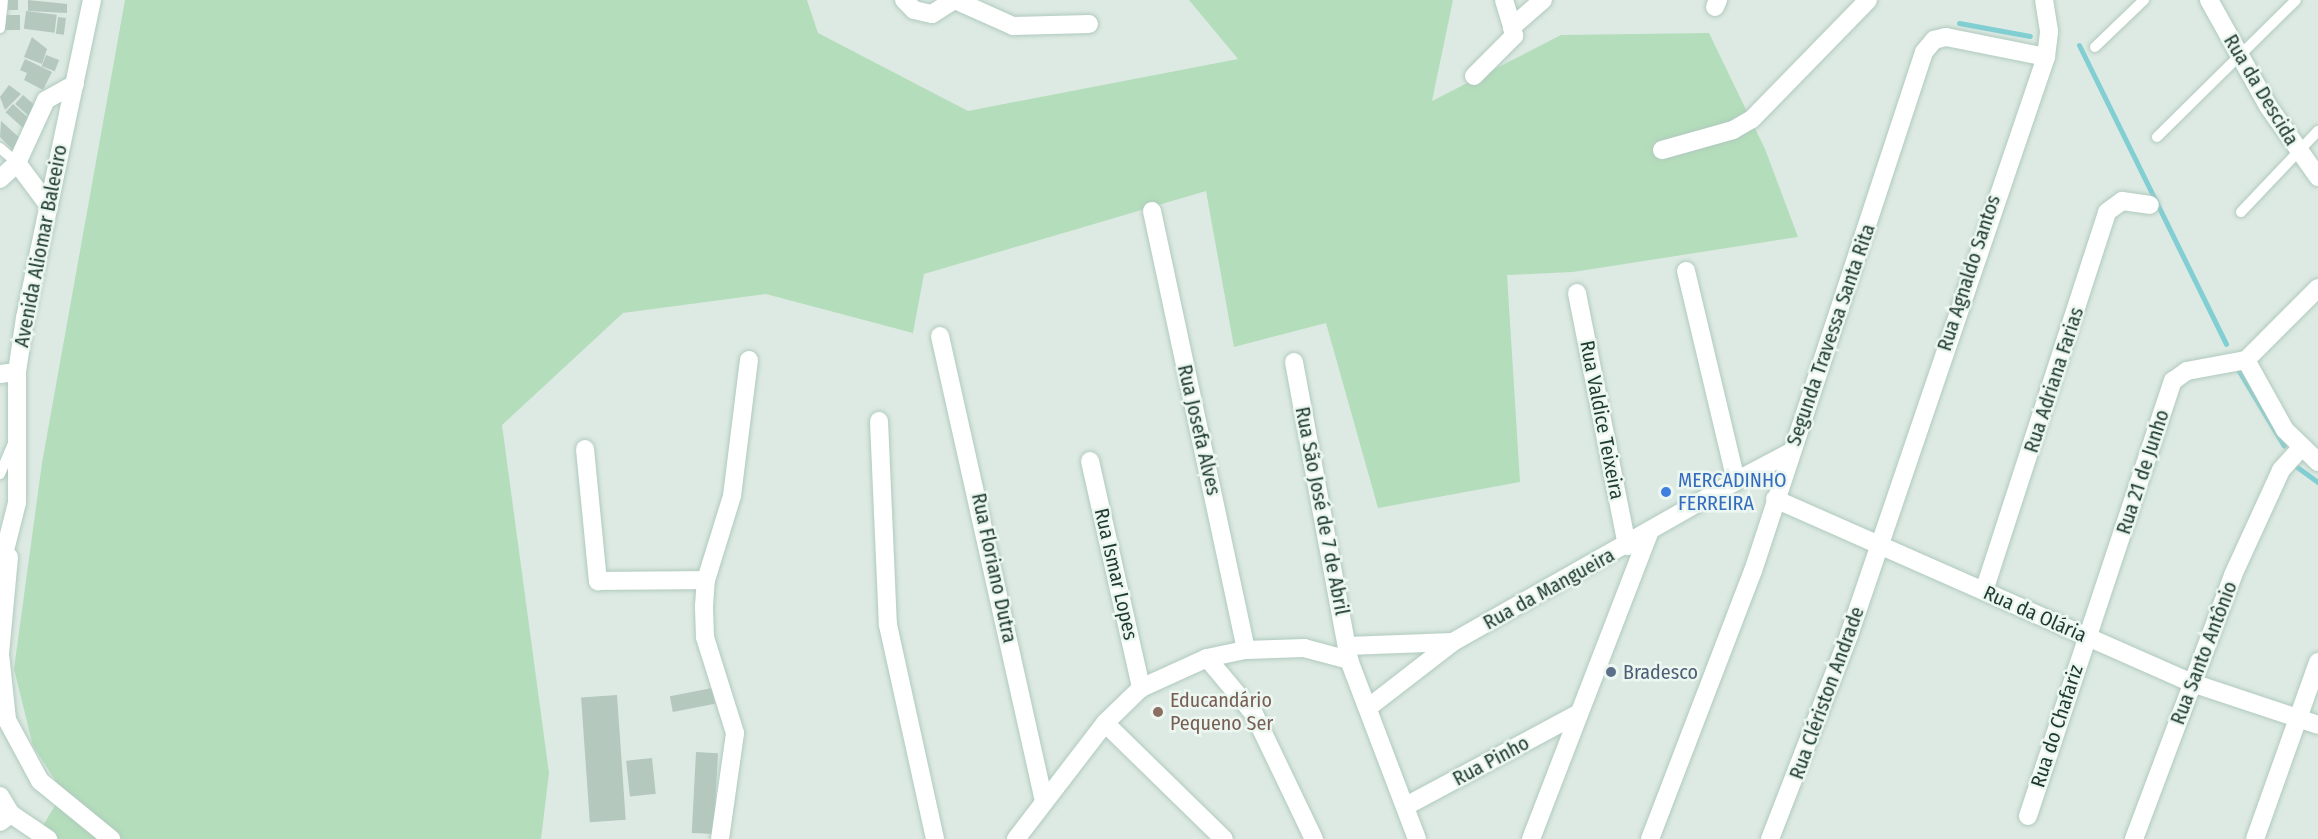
<!DOCTYPE html>
<html>
<head>
<meta charset="utf-8">
<style>
  body { margin:0 }
  #map { position:relative; width:2318px; height:839px; overflow:hidden; background:#ddeae3; font-family:"Fira Sans Condensed",sans-serif }
  div>[style] { position:absolute }
  [style*='--x'] { left:calc(var(--x)*1px); top:calc(var(--y)*1px); width:calc(var(--w)*1px); rotate:calc(var(--a)*1deg) }
  .green>* { inset:0; background:#b4ddbb }
  .stream>* { height:5px; margin:-2.5px; padding:0 2.5px; transform-origin:2.5px; border-radius:2.5px; background:#81ced3 }
  .building>* { inset:0; background:#b5c8be; transform-origin:0 0 }
  .roads { filter:drop-shadow(0 0 2px #b0cabe) drop-shadow(0 0 2px #b0cabe) }
  .lane>* { height:10px; margin:-5px; padding:0 5px; transform-origin:5px; border-radius:5px; background:#fff }
  .street>* { height:18px; margin:-9px; padding:0 9px; transform-origin:9px; border-radius:9px; background:#fff }
  .secondary>* { height:18px; margin:-9px; padding:0 9px; transform-origin:9px; border-radius:9px; background:#fff }
  .dots>* { width:16px; height:16px; translate:-50% -50%; box-sizing:border-box; border:3px solid #edf7f1; border-radius:50% }
  span { translate:-50% -50%; white-space:nowrap; text-align:center; line-height:1.15; -webkit-text-stroke:5px #edf7f1; paint-order:stroke }
  .street-label { font-size:20px; color:#1e3a30 }
  .shop-label { font-size:20px; color:#366cbe }
  .left { translate:0 -50%; text-align:left }
  .service-label { font-size:20px; color:#4e5e75 }
  .education-label { font-size:20px; color:#785e54 }
</style>
</head>
<body>
<div id="map">
  <div class="green">
    <i style="clip-path:polygon(125px 0,807px 0,818px 33px,968px 111px,1238px 59px,1189px 0,1453px 0,1432px 101px,1561px 35px,1709px 33px,1765px 149px,1798px 237px,1573px 272px,1507px 275px,1520px 482px,1378px 508px,1326px 323px,1234px 347px,1206px 191px,924px 274px,913px 333px,766px 294px,623px 313px,502px 425px,549px 773px,541px 839px,35px 839px,63px 792px,33px 746px,14px 669px,42px 463px)"></i>
  </div>
  <div class="stream">
    <i style="--x:1959;--y:23;--w:72;--a:10.4"></i>
    <i style="--x:2079;--y:45;--w:333;--a:63.8"></i>
    <i style="--x:2239;--y:371;--w:87;--a:59"></i>
    <i style="--x:2297;--y:467;--w:26;--a:36"></i>
  </div>
  <div class="building">
    <i style="left:8px;top:0;width:10px;height:10px"></i>
    <i style="clip-path:polygon(28px 0,67px 4px,67px 13px,28px 11px)"></i>
    <i style="left:26px;top:11px;width:31px;height:18px;rotate:7deg"></i>
    <i style="left:4px;top:15px;width:16px;height:15px"></i>
    <i style="left:58px;top:17px;width:8px;height:17px;rotate:7deg"></i>
    <i style="clip-path:polygon(32px 37px,47px 49px,42px 64px,24px 57px)"></i>
    <i style="left:46px;top:55px;width:14px;height:12px;rotate:21deg"></i>
    <i style="clip-path:polygon(25px 59px,52px 72px,43px 90px,24px 80px,27px 73px,20px 70px)"></i>
    <i style="clip-path:polygon(9px 85px,21px 94px,5px 110px,0 97px)"></i>
    <i style="left:23px;top:95px;width:23px;height:12px;rotate:41deg"></i>
    <i style="left:13px;top:104px;width:25px;height:11px;rotate:42deg"></i>
    <i style="clip-path:polygon(1px 121px,23px 141px,14px 151px,0 137px)"></i>
    <i style="left:712px;top:688px;width:16px;height:43px;rotate:79deg"></i>
    <i style="left:617px;top:695px;width:125px;height:36px;rotate:86deg"></i>
    <i style="left:696px;top:752px;width:22px;height:81px;rotate:3deg"></i>
    <i style="left:652px;top:758px;width:36px;height:26px;rotate:84deg"></i>
  </div>
  <div class="roads">
    <div class="lane">
      <i style="--x:0;--y:28;--w:28;--a:-84"></i>
      <i style="--x:2095;--y:47;--w:68;--a:-43.8"></i>
      <i style="--x:2157;--y:137;--w:195;--a:-44.6"></i>
      <i style="--x:0;--y:148;--w:23;--a:41"></i>
      <i style="--x:2241;--y:212;--w:112;--a:-46.5"></i>
      <i style="--x:0;--y:474;--w:33;--a:-67"></i>
    </div>
    <div class="street">
      <i style="--x:904;--y:0;--w:14;--a:45"></i>
      <i style="--x:914;--y:10;--w:18;--a:13"></i>
      <i style="--x:932;--y:14;--w:26;--a:-32"></i>
      <i style="--x:955;--y:0;--w:64;--a:24.1"></i>
      <i style="--x:1013;--y:26;--w:76;--a:-1.5"></i>
      <i style="--x:1504;--y:0;--w:28;--a:73"></i>
      <i style="--x:2209;--y:0;--w:121;--a:60.9"></i>
      <i style="--x:2268;--y:106;--w:87;--a:54.8"></i>
      <i style="--x:1715;--y:7;--w:8;--a:-67"></i>
      <i style="--x:1474;--y:76;--w:57;--a:-45"></i>
      <i style="--x:1514;--y:36;--w:9;--a:-103"></i>
      <i style="--x:1512;--y:27;--w:41;--a:-41.1"></i>
      <i style="--x:1662;--y:150;--w:74;--a:-15.7"></i>
      <i style="--x:1733;--y:130;--w:22;--a:-30"></i>
      <i style="--x:1752;--y:119;--w:166;--a:-45.7"></i>
      <i style="--x:17;--y:163;--w:54;--a:53.3"></i>
      <i style="--x:0;--y:179;--w:23;--a:-43"></i>
      <i style="--x:17;--y:163;--w:69;--a:-65.3"></i>
      <i style="--x:46;--y:100;--w:33;--a:-29"></i>
      <i style="--x:1152;--y:211;--w:449;--a:77.9"></i>
      <i style="--x:1686;--y:271;--w:216;--a:76.6"></i>
      <i style="--x:1736;--y:481;--w:62;--a:-27.8"></i>
      <i style="--x:1577;--y:293;--w:258;--a:78.8"></i>
      <i style="--x:940;--y:336;--w:476;--a:77.4"></i>
      <i style="--x:2246;--y:360;--w:80;--a:60.9"></i>
      <i style="--x:2285;--y:430;--w:46;--a:44.1"></i>
      <i style="--x:2246;--y:360;--w:102;--a:-45"></i>
      <i style="--x:1294;--y:362;--w:303;--a:79.5"></i>
      <i style="--x:0;--y:374;--w:17;--a:-7"></i>
      <i style="--x:879;--y:421;--w:204;--a:87.5"></i>
      <i style="--x:888;--y:625;--w:219;--a:77.6"></i>
      <i style="--x:585;--y:449;--w:133;--a:84.4"></i>
      <i style="--x:598;--y:581;--w:108;--a:-0.5"></i>
      <i style="--x:1090;--y:461;--w:233;--a:77.3"></i>
      <i style="--x:1775;--y:499;--w:456;--a:23.8"></i>
      <i style="--x:2192;--y:683;--w:133;--a:18.4"></i>
      <i style="--x:1984;--y:591;--w:398;--a:-72"></i>
      <i style="--x:2107;--y:212;--w:19;--a:-36"></i>
      <i style="--x:2122;--y:201;--w:28;--a:8"></i>
      <i style="--x:1347;--y:646;--w:106;--a:-2.2"></i>
      <i style="--x:1207;--y:658;--w:73;--a:50"></i>
      <i style="--x:1254;--y:714;--w:139;--a:64.4"></i>
      <i style="--x:1369;--y:707;--w:106;--a:-37.7"></i>
      <i style="--x:1453;--y:642;--w:326;--a:-29.6"></i>
      <i style="--x:1105;--y:723;--w:166;--a:44.3"></i>
      <i style="--x:1406;--y:806;--w:193;--a:-28.2"></i>
      <i style="--x:2028;--y:816;--w:459;--a:-71.6"></i>
      <i style="--x:2173;--y:381;--w:17;--a:-36"></i>
      <i style="--x:2187;--y:371;--w:60;--a:-10.6"></i>
      <i style="--x:0;--y:822;--w:14;--a:-36"></i>
      <i style="--x:720;--y:839;--w:107;--a:-81.9"></i>
      <i style="--x:735;--y:733;--w:101;--a:-107.4"></i>
      <i style="--x:705;--y:637;--w:31;--a:-92"></i>
      <i style="--x:704;--y:606;--w:26;--a:-86"></i>
      <i style="--x:706;--y:580;--w:88;--a:-72.8"></i>
      <i style="--x:732;--y:496;--w:137;--a:-82.9"></i>
      <i style="--x:1016;--y:839;--w:146;--a:-52.5"></i>
      <i style="--x:1105;--y:723;--w:50;--a:-44.2"></i>
      <i style="--x:1141;--y:688;--w:72;--a:-24.4"></i>
      <i style="--x:1207;--y:658;--w:40;--a:-12"></i>
      <i style="--x:1246;--y:650;--w:58;--a:-2"></i>
      <i style="--x:1304;--y:648;--w:47;--a:14.9"></i>
      <i style="--x:1349;--y:660;--w:191;--a:69.2"></i>
      <i style="--x:1531;--y:839;--w:328;--a:-68.9"></i>
      <i style="--x:1650;--y:839;--w:287;--a:-69"></i>
      <i style="--x:1753;--y:571;--w:546;--a:-71.76"></i>
      <i style="--x:1924;--y:52;--w:16;--a:-50"></i>
      <i style="--x:1934;--y:40;--w:12;--a:-14"></i>
      <i style="--x:1946;--y:37;--w:102;--a:11.3"></i>
      <i style="--x:1770;--y:839;--w:219;--a:-68.8"></i>
      <i style="--x:1849;--y:635;--w:611;--a:-71.18"></i>
      <i style="--x:2046;--y:57;--w:26;--a:-83"></i>
      <i style="--x:2049;--y:31;--w:31;--a:-99"></i>
      <i style="--x:2134;--y:839;--w:282;--a:-69.4"></i>
      <i style="--x:2233;--y:575;--w:115;--a:-65.4"></i>
      <i style="--x:2281;--y:470;--w:30;--a:-48"></i>
      <i style="--x:2255;--y:839;--w:188;--a:-70.4"></i>
    </div>
    <div class="secondary">
      <i style="--x:9;--y:557;--w:97;--a:95.3"></i>
      <i style="--x:0;--y:654;--w:66;--a:83.9"></i>
      <i style="--x:7;--y:720;--w:69;--a:61.6"></i>
      <i style="--x:40;--y:781;--w:92;--a:39.2"></i>
      <i style="--x:0;--y:570;--w:69;--a:-75.8"></i>
      <i style="--x:17;--y:503;--w:131;--a:-90"></i>
      <i style="--x:17;--y:372;--w:55;--a:-81.6"></i>
      <i style="--x:25;--y:318;--w:325;--a:-78.1"></i>
      <i style="--x:0;--y:796;--w:21;--a:59"></i>
      <i style="--x:11;--y:814;--w:45;--a:34"></i>
    </div>
  </div>
  <div class="dots">
    <i style="left:1666px;top:492px;background:#3f7fe0"></i>
    <i style="left:1611px;top:672px;background:#5c6f8a"></i>
    <i style="left:1158px;top:712px;background:#8d6e63"></i>
  </div>
  <div class="street-label">
    <span style="left:2261px;top:90px;rotate:59deg">Rua da Descida</span>
    <span style="left:41px;top:246px;rotate:-79deg">Avenida Aliomar Baleeiro</span>
    <span style="left:1969px;top:273px;rotate:-72deg">Rua Agnaldo Santos</span>
    <span style="left:1831px;top:335px;rotate:-71deg">Segunda Travessa Santa Rita</span>
    <span style="left:2054px;top:380px;rotate:-72deg">Rua Adriana Farias</span>
    <span style="left:1602px;top:420px;rotate:79deg">Rua Valdice Teixeira</span>
    <span style="left:1199px;top:430px;rotate:77deg">Rua Josefa Alves</span>
    <span style="left:2143px;top:472px;rotate:-72deg">Rua 21 de Junho</span>
    <span style="left:1322px;top:511px;rotate:79deg">Rua São José de 7 de Abril</span>
    <span style="left:994px;top:568px;rotate:78deg">Rua Floriano Dutra</span>
    <span style="left:1116px;top:574px;rotate:77deg">Rua Ismar Lopes</span>
    <span style="left:1549px;top:589px;rotate:-29deg">Rua da Mangueira</span>
    <span style="left:2035px;top:614px;rotate:24deg">Rua da Olária</span>
    <span style="left:2204px;top:653px;rotate:-69deg">Rua Santo Antônio</span>
    <span style="left:1827px;top:693px;rotate:-70deg">Rua Clériston Andrade</span>
    <span style="left:2057px;top:726px;rotate:-72deg">Rua do Chafariz</span>
    <span style="left:1491px;top:761px;rotate:-28deg">Rua Pinho</span>
  </div>
  <div class="shop-label">
    <span class="left" style="left:1678px;top:492px">MERCADINHO<br>FERREIRA</span>
  </div>
  <div class="service-label">
    <span class="left" style="left:1623px;top:672px">Bradesco</span>
  </div>
  <div class="education-label">
    <span class="left" style="left:1170px;top:712px">Educandário<br>Pequeno Ser</span>
  </div>
</div>
</body>
</html>
